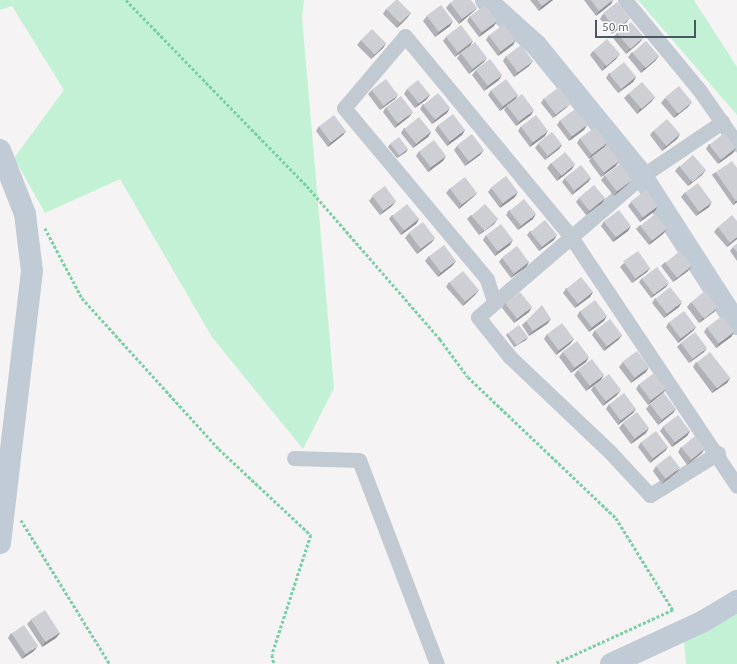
<!DOCTYPE html>
<html>
<head>
<meta charset="utf-8">
<style>
  body { margin:0 }
  #map { position:relative; width:737px; height:664px; overflow:hidden; background:#f5f3f3; font-family:Ubuntu,sans-serif }
  div>[style] { position:absolute }
  [style*='--x'] { left:calc(var(--x)*1px); top:calc(var(--y)*1px); width:calc(var(--w)*1px); rotate:calc(var(--a)*1deg) }
  .green>* { inset:0; background:#c3f1d5 }
  .path>* { height:2.5px; margin-top:-1.25px; transform-origin:0; background:repeating-linear-gradient(90deg,#7ad0a6 0 3px,transparent 0 5px) }
  .street>* { height:15px; margin:-7.5px; padding:0 7.5px; transform-origin:7.5px; border-radius:7.5px; background:#c1cad2 }
  .secondary>* { height:22px; margin:-11px; padding:0 11px; transform-origin:11px; border-radius:11px; background:#c1cbd6 }
  .wall>* { inset:0; background:#b0b2b7; transform-origin:0 0 }
  .shaded-wall>* { inset:0; background:#909195 }
  .building>* { inset:0; background:#cdcfd5; transform-origin:0 0 }
  span { translate:-50% -50%; white-space:nowrap; text-align:center; line-height:1.15; -webkit-text-stroke:3px #fff; paint-order:stroke }
  .scale { position:absolute; left:595px; top:20px; width:101px; height:18px; box-sizing:border-box; border:2px solid #4a5661; border-top:0; padding-left:5px; font-size:12px; line-height:14px; white-space:nowrap; color:#4a5661; -webkit-text-stroke:3px #fff; paint-order:stroke }
</style>
</head>
<body>
<div id="map">
  <div class="green">
    <i style="clip-path:polygon(0 0,304px 0,302px 17px,334px 388px,303px 449px,212px 337px,120px 179px,45px 213px,14px 158px,64px 90px,12px 6px,0 10px)"></i>
    <i style="clip-path:polygon(638px 0,694px 0,737px 67px,737px 115px)"></i>
    <i style="clip-path:polygon(737px 602px,737px 664px,686px 664px,684px 641px)"></i>
  </div>
  <div class="path">
    <i style="--x:126;--y:0;--w:260;--a:45.8"></i>
    <i style="--x:307;--y:186;--w:203;--a:49"></i>
    <i style="--x:440;--y:339;--w:47;--a:53.6"></i>
    <i style="--x:468;--y:377;--w:204;--a:43.6"></i>
    <i style="--x:616;--y:518;--w:108;--a:58.2"></i>
    <i style="--x:673;--y:610;--w:130;--a:155.4"></i>
    <i style="--x:45;--y:228;--w:79;--a:62.1"></i>
    <i style="--x:82;--y:298;--w:204;--a:47.8"></i>
    <i style="--x:219;--y:449;--w:126;--a:43.1"></i>
    <i style="--x:311;--y:535;--w:126;--a:108"></i>
    <i style="--x:272;--y:655;--w:9;--a:77"></i>
    <i style="--x:21;--y:520;--w:169;--a:58.3"></i>
  </div>
  <div class="street">
    <i style="--x:625;--y:0;--w:118;--a:50.5"></i>
    <i style="--x:700;--y:91;--w:65;--a:55.1"></i>
    <i style="--x:494;--y:301;--w:23;--a:-108"></i>
    <i style="--x:487;--y:279;--w:223;--a:-129.9"></i>
    <i style="--x:344;--y:108;--w:94;--a:-49.7"></i>
    <i style="--x:405;--y:36;--w:261;--a:50.4"></i>
    <i style="--x:571;--y:237;--w:299;--a:56.3"></i>
    <i style="--x:718;--y:453;--w:80;--a:148.3"></i>
    <i style="--x:650;--y:495;--w:59;--a:-132.9"></i>
    <i style="--x:610;--y:452;--w:138;--a:-136.5"></i>
    <i style="--x:510;--y:357;--w:51;--a:-128.7"></i>
    <i style="--x:478;--y:317;--w:216;--a:-40.7"></i>
    <i style="--x:642;--y:176;--w:97;--a:-34"></i>
    <i style="--x:294;--y:458;--w:65;--a:1.8"></i>
    <i style="--x:359;--y:460;--w:218;--a:69.1"></i>
  </div>
  <div class="secondary">
    <i style="--x:486;--y:0;--w:67;--a:42"></i>
    <i style="--x:536;--y:45;--w:161;--a:50.8"></i>
    <i style="--x:638;--y:170;--w:183;--a:57.3"></i>
    <i style="--x:0;--y:150;--w:69;--a:68.7"></i>
    <i style="--x:25;--y:214;--w:57;--a:83"></i>
    <i style="--x:32;--y:271;--w:274;--a:96.7"></i>
    <i style="--x:611;--y:664;--w:100;--a:-24.8"></i>
    <i style="--x:702;--y:622;--w:41;--a:-31"></i>
  </div>
  <div class="wall">
    <i style="clip-path:polygon(530px 0,553px 0,539px 11px)"></i>
    <i style="clip-path:polygon(584px 0,613px 0,611px 4px,596px 16px)"></i>
    <i style="clip-path:polygon(450px 3px,477px 8px,473px 12px,459px 24px,446px 8px)"></i>
    <i style="clip-path:polygon(386px 9px,411px 13px,407px 18px,397px 28px,383px 14px)"></i>
    <i style="clip-path:polygon(603px 14px,626px 23px,612px 34px,600px 19px)"></i>
    <i style="clip-path:polygon(427px 16px,450px 26px,435px 37px,423px 21px)"></i>
    <i style="clip-path:polygon(470px 16px,494px 26px,479px 37px,467px 21px)"></i>
    <i style="clip-path:polygon(617px 33px,640px 42px,626px 54px,613px 38px)"></i>
    <i style="clip-path:polygon(489px 35px,513px 45px,498px 56px,486px 40px)"></i>
    <i style="clip-path:polygon(446px 37px,473px 41px,455px 57px,443px 41px)"></i>
    <i style="clip-path:polygon(361px 40px,386px 43px,383px 48px,371px 59px,357px 45px)"></i>
    <i style="clip-path:polygon(593px 51px,616px 59px,602px 71px,590px 55px)"></i>
    <i style="clip-path:polygon(632px 52px,659px 56px,655px 61px,641px 73px,628px 57px)"></i>
    <i style="clip-path:polygon(461px 53px,484px 62px,469px 74px,457px 58px)"></i>
    <i style="clip-path:polygon(506px 56px,529px 66px,514px 77px,503px 61px)"></i>
    <i style="clip-path:polygon(476px 70px,499px 80px,484px 91px,472px 75px)"></i>
    <i style="clip-path:polygon(609px 73px,636px 77px,633px 82px,618px 93px,606px 78px)"></i>
    <i style="clip-path:polygon(407px 89px,430px 95px,426px 100px,415px 108px,404px 94px)"></i>
    <i style="clip-path:polygon(372px 90px,395px 99px,380px 110px,368px 94px)"></i>
    <i style="clip-path:polygon(491px 90px,518px 95px,500px 111px,488px 95px)"></i>
    <i style="clip-path:polygon(628px 94px,655px 97px,651px 102px,637px 114px,624px 98px)"></i>
    <i style="clip-path:polygon(544px 98px,567px 107px,553px 118px,541px 103px)"></i>
    <i style="clip-path:polygon(665px 98px,688px 107px,674px 118px,661px 103px)"></i>
    <i style="clip-path:polygon(423px 104px,447px 113px,432px 124px,420px 109px)"></i>
    <i style="clip-path:polygon(507px 106px,531px 115px,516px 126px,504px 110px)"></i>
    <i style="clip-path:polygon(386px 107px,409px 117px,395px 128px,383px 112px)"></i>
    <i style="clip-path:polygon(560px 120px,587px 125px,584px 130px,569px 141px,557px 125px)"></i>
    <i style="clip-path:polygon(438px 125px,465px 130px,462px 135px,447px 146px,435px 130px)"></i>
    <i style="clip-path:polygon(319px 126px,346px 131px,343px 135px,328px 147px,316px 131px)"></i>
    <i style="clip-path:polygon(521px 126px,545px 136px,530px 147px,518px 131px)"></i>
    <i style="clip-path:polygon(404px 128px,431px 132px,428px 137px,413px 148px,401px 133px)"></i>
    <i style="clip-path:polygon(653px 131px,680px 134px,677px 139px,662px 151px,650px 135px)"></i>
    <i style="clip-path:polygon(580px 138px,604px 148px,589px 159px,577px 143px)"></i>
    <i style="clip-path:polygon(390px 144px,408px 149px,406px 152px,397px 158px,388px 147px)"></i>
    <i style="clip-path:polygon(538px 144px,562px 145px,559px 149px,545px 160px,535px 148px)"></i>
    <i style="clip-path:polygon(709px 144px,736px 148px,733px 153px,718px 164px,706px 149px)"></i>
    <i style="clip-path:polygon(457px 146px,480px 155px,465px 166px,454px 150px)"></i>
    <i style="clip-path:polygon(419px 151px,443px 161px,428px 172px,416px 156px)"></i>
    <i style="clip-path:polygon(592px 156px,616px 166px,601px 177px,589px 161px)"></i>
    <i style="clip-path:polygon(551px 163px,572px 169px,557px 181px,547px 168px)"></i>
    <i style="clip-path:polygon(679px 166px,702px 175px,688px 186px,675px 171px)"></i>
    <i style="left:716px;top:172px;width:37px;height:5px;rotate:55deg"></i>
    <i style="clip-path:polygon(605px 175px,628px 184px,614px 196px,601px 180px)"></i>
    <i style="clip-path:polygon(565px 178px,591px 178px,588px 182px,572px 195px,562px 182px)"></i>
    <i style="clip-path:polygon(450px 188px,477px 193px,473px 197px,459px 209px,446px 193px)"></i>
    <i style="clip-path:polygon(491px 188px,515px 197px,500px 208px,488px 192px)"></i>
    <i style="clip-path:polygon(685px 192px,709px 207px,696px 216px,681px 197px)"></i>
    <i style="clip-path:polygon(373px 196px,392px 206px,380px 215px,369px 201px)"></i>
    <i style="clip-path:polygon(579px 198px,602px 203px,586px 215px,576px 202px)"></i>
    <i style="clip-path:polygon(631px 202px,655px 211px,640px 222px,628px 206px)"></i>
    <i style="clip-path:polygon(509px 210px,533px 219px,518px 230px,506px 215px)"></i>
    <i style="clip-path:polygon(392px 215px,419px 219px,416px 224px,401px 235px,389px 219px)"></i>
    <i style="clip-path:polygon(471px 215px,494px 224px,479px 235px,467px 219px)"></i>
    <i style="clip-path:polygon(604px 221px,628px 231px,613px 242px,601px 226px)"></i>
    <i style="clip-path:polygon(640px 225px,667px 229px,663px 234px,649px 245px,636px 229px)"></i>
    <i style="clip-path:polygon(718px 227px,737px 239px,727px 247px,714px 232px)"></i>
    <i style="clip-path:polygon(530px 231px,554px 240px,539px 251px,527px 235px)"></i>
    <i style="clip-path:polygon(409px 233px,432px 242px,417px 254px,405px 238px)"></i>
    <i style="clip-path:polygon(486px 235px,510px 245px,495px 256px,483px 240px)"></i>
    <i style="clip-path:polygon(737px 244px,737px 261px,730px 251px,733px 247px)"></i>
    <i style="clip-path:polygon(429px 256px,456px 261px,452px 266px,438px 277px,425px 261px)"></i>
    <i style="clip-path:polygon(502px 258px,529px 262px,526px 267px,511px 278px,499px 262px)"></i>
    <i style="clip-path:polygon(665px 262px,688px 271px,673px 282px,661px 266px)"></i>
    <i style="clip-path:polygon(624px 263px,650px 268px,647px 272px,632px 283px,620px 267px)"></i>
    <i style="clip-path:polygon(642px 278px,666px 287px,651px 298px,639px 282px)"></i>
    <i style="clip-path:polygon(449px 282px,476px 294px,463px 306px,446px 287px)"></i>
    <i style="clip-path:polygon(566px 288px,593px 292px,590px 297px,575px 308px,563px 293px)"></i>
    <i style="clip-path:polygon(655px 298px,679px 307px,664px 318px,652px 303px)"></i>
    <i style="clip-path:polygon(691px 302px,718px 307px,714px 312px,699px 323px,687px 307px)"></i>
    <i style="clip-path:polygon(505px 303px,529px 312px,514px 323px,502px 308px)"></i>
    <i style="clip-path:polygon(580px 311px,604px 321px,589px 332px,577px 316px)"></i>
    <i style="clip-path:polygon(551px 319px,547px 324px,529px 336px,522px 325px,526px 321px)"></i>
    <i style="clip-path:polygon(669px 322px,696px 327px,693px 331px,678px 343px,666px 327px)"></i>
    <i style="clip-path:polygon(707px 327px,734px 332px,731px 337px,716px 348px,704px 332px)"></i>
    <i style="clip-path:polygon(595px 330px,622px 335px,618px 340px,604px 351px,592px 335px)"></i>
    <i style="clip-path:polygon(508px 333px,526px 340px,514px 347px,506px 335px)"></i>
    <i style="clip-path:polygon(547px 334px,574px 339px,570px 344px,556px 355px,544px 339px)"></i>
    <i style="clip-path:polygon(681px 343px,704px 352px,689px 363px,677px 347px)"></i>
    <i style="clip-path:polygon(563px 352px,586px 362px,571px 373px,559px 357px)"></i>
    <i style="clip-path:polygon(623px 362px,646px 372px,631px 383px,619px 367px)"></i>
    <i style="clip-path:polygon(696px 362px,730px 378px,727px 383px,712px 393px,693px 367px)"></i>
    <i style="clip-path:polygon(578px 370px,601px 380px,586px 391px,574px 375px)"></i>
    <i style="clip-path:polygon(639px 384px,666px 389px,663px 393px,648px 405px,636px 389px)"></i>
    <i style="clip-path:polygon(594px 385px,617px 395px,603px 406px,591px 390px)"></i>
    <i style="clip-path:polygon(609px 404px,636px 409px,633px 413px,618px 425px,606px 409px)"></i>
    <i style="clip-path:polygon(650px 404px,676px 409px,673px 413px,658px 425px,646px 409px)"></i>
    <i style="clip-path:polygon(623px 423px,646px 433px,631px 444px,619px 428px)"></i>
    <i style="clip-path:polygon(663px 427px,690px 431px,687px 436px,672px 447px,660px 431px)"></i>
    <i style="clip-path:polygon(641px 442px,668px 447px,665px 451px,650px 463px,638px 447px)"></i>
    <i style="clip-path:polygon(681px 447px,702px 453px,687px 465px,678px 452px)"></i>
    <i style="clip-path:polygon(656px 466px,677px 472px,662px 484px,653px 471px)"></i>
    <i style="clip-path:polygon(31px 620px,60px 633px,56px 638px,42px 647px,27px 624px)"></i>
    <i style="clip-path:polygon(11px 633px,34px 651px,22px 659px,8px 638px)"></i>
  </div>
  <div class="shaded-wall">
    <i style="clip-path:polygon(550px 0,553px 0,539px 11px,542px 6px)"></i>
    <i style="clip-path:polygon(613px 0,611px 4px,596px 16px,599px 11px)"></i>
    <i style="clip-path:polygon(477px 8px,473px 12px,459px 24px,462px 19px)"></i>
    <i style="clip-path:polygon(411px 13px,407px 18px,397px 28px,400px 23px)"></i>
    <i style="clip-path:polygon(630px 18px,626px 23px,612px 34px,615px 30px)"></i>
    <i style="clip-path:polygon(453px 21px,450px 26px,435px 37px,439px 32px)"></i>
    <i style="clip-path:polygon(497px 21px,494px 26px,479px 37px,482px 32px)"></i>
    <i style="clip-path:polygon(644px 37px,640px 42px,626px 54px,629px 49px)"></i>
    <i style="clip-path:polygon(516px 40px,513px 45px,498px 56px,501px 51px)"></i>
    <i style="clip-path:polygon(473px 41px,470px 46px,455px 57px,458px 53px)"></i>
    <i style="clip-path:polygon(386px 43px,383px 48px,371px 59px,375px 54px)"></i>
    <i style="clip-path:polygon(620px 54px,616px 59px,602px 71px,605px 66px)"></i>
    <i style="clip-path:polygon(659px 56px,655px 61px,641px 73px,644px 68px)"></i>
    <i style="clip-path:polygon(487px 58px,484px 62px,469px 74px,473px 69px)"></i>
    <i style="clip-path:polygon(533px 61px,529px 66px,514px 77px,518px 72px)"></i>
    <i style="clip-path:polygon(502px 75px,499px 80px,484px 91px,488px 86px)"></i>
    <i style="clip-path:polygon(636px 77px,633px 82px,618px 93px,622px 89px)"></i>
    <i style="clip-path:polygon(398px 95px,395px 99px,380px 110px,384px 106px)"></i>
    <i style="clip-path:polygon(430px 95px,426px 100px,415px 108px,419px 103px)"></i>
    <i style="clip-path:polygon(518px 95px,515px 100px,500px 111px,503px 106px)"></i>
    <i style="clip-path:polygon(655px 97px,651px 102px,637px 114px,640px 109px)"></i>
    <i style="clip-path:polygon(692px 102px,688px 107px,674px 118px,677px 113px)"></i>
    <i style="clip-path:polygon(571px 103px,567px 107px,553px 118px,556px 114px)"></i>
    <i style="clip-path:polygon(450px 108px,447px 113px,432px 124px,435px 120px)"></i>
    <i style="clip-path:polygon(534px 110px,531px 115px,516px 126px,519px 122px)"></i>
    <i style="clip-path:polygon(413px 112px,409px 117px,395px 128px,398px 123px)"></i>
    <i style="clip-path:polygon(587px 125px,584px 130px,569px 141px,572px 136px)"></i>
    <i style="clip-path:polygon(465px 130px,462px 135px,447px 146px,450px 141px)"></i>
    <i style="clip-path:polygon(346px 131px,343px 135px,328px 147px,331px 142px)"></i>
    <i style="clip-path:polygon(548px 131px,545px 136px,530px 147px,533px 142px)"></i>
    <i style="clip-path:polygon(431px 132px,428px 137px,413px 148px,416px 144px)"></i>
    <i style="clip-path:polygon(680px 134px,677px 139px,662px 151px,666px 146px)"></i>
    <i style="clip-path:polygon(607px 143px,604px 148px,589px 159px,592px 154px)"></i>
    <i style="clip-path:polygon(562px 145px,559px 149px,545px 160px,549px 156px)"></i>
    <i style="clip-path:polygon(736px 148px,733px 153px,718px 164px,721px 160px)"></i>
    <i style="clip-path:polygon(408px 149px,406px 152px,397px 158px,399px 156px)"></i>
    <i style="clip-path:polygon(484px 150px,480px 155px,465px 166px,469px 161px)"></i>
    <i style="clip-path:polygon(446px 156px,443px 161px,428px 172px,431px 167px)"></i>
    <i style="clip-path:polygon(619px 161px,616px 166px,601px 177px,605px 172px)"></i>
    <i style="clip-path:polygon(575px 164px,572px 169px,557px 181px,560px 176px)"></i>
    <i style="clip-path:polygon(706px 170px,702px 175px,688px 186px,691px 182px)"></i>
    <i style="clip-path:polygon(591px 178px,588px 182px,572px 195px,576px 190px)"></i>
    <i style="clip-path:polygon(632px 180px,628px 184px,614px 196px,617px 191px)"></i>
    <i style="clip-path:polygon(518px 192px,515px 197px,500px 208px,503px 203px)"></i>
    <i style="clip-path:polygon(477px 193px,473px 197px,459px 209px,462px 204px)"></i>
    <i style="clip-path:polygon(605px 198px,602px 203px,586px 215px,589px 211px)"></i>
    <i style="clip-path:polygon(737px 200px,737px 202px,733px 205px,736px 201px)"></i>
    <i style="clip-path:polygon(396px 201px,392px 206px,380px 215px,384px 210px)"></i>
    <i style="clip-path:polygon(712px 202px,709px 207px,696px 216px,699px 212px)"></i>
    <i style="clip-path:polygon(658px 206px,655px 211px,640px 222px,643px 217px)"></i>
    <i style="clip-path:polygon(536px 214px,533px 219px,518px 230px,521px 226px)"></i>
    <i style="clip-path:polygon(419px 219px,416px 224px,401px 235px,404px 230px)"></i>
    <i style="clip-path:polygon(498px 219px,494px 224px,479px 235px,483px 231px)"></i>
    <i style="clip-path:polygon(631px 226px,628px 231px,613px 242px,616px 237px)"></i>
    <i style="clip-path:polygon(667px 229px,663px 234px,649px 245px,652px 240px)"></i>
    <i style="clip-path:polygon(557px 235px,554px 240px,539px 251px,542px 247px)"></i>
    <i style="clip-path:polygon(737px 237px,737px 239px,727px 247px,730px 243px)"></i>
    <i style="clip-path:polygon(435px 238px,432px 242px,417px 254px,421px 249px)"></i>
    <i style="clip-path:polygon(513px 240px,510px 245px,495px 256px,498px 251px)"></i>
    <i style="clip-path:polygon(456px 261px,452px 266px,438px 277px,441px 272px)"></i>
    <i style="clip-path:polygon(529px 262px,526px 267px,511px 278px,514px 274px)"></i>
    <i style="clip-path:polygon(692px 266px,688px 271px,673px 282px,677px 277px)"></i>
    <i style="clip-path:polygon(650px 268px,647px 272px,632px 283px,636px 279px)"></i>
    <i style="clip-path:polygon(669px 283px,666px 287px,651px 298px,654px 294px)"></i>
    <i style="clip-path:polygon(479px 290px,476px 294px,463px 306px,466px 301px)"></i>
    <i style="clip-path:polygon(593px 292px,590px 297px,575px 308px,578px 304px)"></i>
    <i style="clip-path:polygon(682px 302px,679px 307px,664px 318px,667px 314px)"></i>
    <i style="clip-path:polygon(532px 307px,529px 312px,514px 323px,517px 319px)"></i>
    <i style="clip-path:polygon(718px 307px,714px 312px,699px 323px,703px 318px)"></i>
    <i style="clip-path:polygon(607px 316px,604px 321px,589px 332px,592px 327px)"></i>
    <i style="clip-path:polygon(551px 319px,547px 324px,529px 336px,533px 331px)"></i>
    <i style="clip-path:polygon(696px 327px,693px 331px,678px 343px,681px 338px)"></i>
    <i style="clip-path:polygon(734px 332px,731px 337px,716px 348px,719px 343px)"></i>
    <i style="clip-path:polygon(622px 335px,618px 340px,604px 351px,607px 346px)"></i>
    <i style="clip-path:polygon(528px 337px,526px 340px,514px 347px,516px 345px)"></i>
    <i style="clip-path:polygon(574px 339px,570px 344px,556px 355px,559px 350px)"></i>
    <i style="clip-path:polygon(707px 348px,704px 352px,689px 363px,693px 359px)"></i>
    <i style="clip-path:polygon(589px 357px,586px 362px,571px 373px,575px 368px)"></i>
    <i style="clip-path:polygon(649px 367px,646px 372px,631px 383px,635px 378px)"></i>
    <i style="clip-path:polygon(604px 375px,601px 380px,586px 391px,590px 386px)"></i>
    <i style="clip-path:polygon(730px 378px,727px 383px,712px 393px,716px 388px)"></i>
    <i style="clip-path:polygon(666px 389px,663px 393px,648px 405px,651px 400px)"></i>
    <i style="clip-path:polygon(621px 390px,617px 395px,603px 406px,606px 401px)"></i>
    <i style="clip-path:polygon(636px 409px,633px 413px,618px 425px,621px 420px)"></i>
    <i style="clip-path:polygon(676px 409px,673px 413px,658px 425px,662px 420px)"></i>
    <i style="clip-path:polygon(649px 428px,646px 433px,631px 444px,635px 439px)"></i>
    <i style="clip-path:polygon(690px 431px,687px 436px,672px 447px,675px 442px)"></i>
    <i style="clip-path:polygon(668px 447px,665px 451px,650px 463px,653px 458px)"></i>
    <i style="clip-path:polygon(705px 448px,702px 453px,687px 465px,691px 460px)"></i>
    <i style="clip-path:polygon(680px 468px,677px 472px,662px 484px,666px 479px)"></i>
    <i style="clip-path:polygon(60px 633px,56px 638px,42px 647px,45px 642px)"></i>
    <i style="clip-path:polygon(38px 646px,34px 651px,22px 659px,25px 655px)"></i>
  </div>
  <div class="building">
    <i style="clip-path:polygon(396px 0,398px 0,411px 13px,400px 23px,386px 9px)"></i>
    <i style="clip-path:polygon(454px 0,471px 0,477px 8px,462px 19px,450px 3px)"></i>
    <i style="clip-path:polygon(537px 0,550px 0,542px 6px)"></i>
    <i style="clip-path:polygon(591px 0,613px 0,599px 11px)"></i>
    <i style="left:617px;top:2px;width:21px;height:18px;rotate:51deg"></i>
    <i style="left:441px;top:5px;width:20px;height:18px;rotate:53deg"></i>
    <i style="left:485px;top:5px;width:20px;height:19px;rotate:53deg"></i>
    <i style="left:631px;top:22px;width:20px;height:18px;rotate:49deg"></i>
    <i style="left:504px;top:24px;width:20px;height:19px;rotate:53deg"></i>
    <i style="left:461px;top:25px;width:20px;height:19px;rotate:53deg"></i>
    <i style="left:372px;top:29px;width:20px;height:16px;rotate:45deg"></i>
    <i style="left:607px;top:39px;width:20px;height:18px;rotate:49deg"></i>
    <i style="left:646px;top:41px;width:20px;height:18px;rotate:49deg"></i>
    <i style="left:475px;top:42px;width:20px;height:18px;rotate:53deg"></i>
    <i style="left:521px;top:45px;width:20px;height:19px;rotate:53deg"></i>
    <i style="left:490px;top:59px;width:20px;height:18px;rotate:53deg"></i>
    <i style="left:624px;top:62px;width:19px;height:19px;rotate:51deg"></i>
    <i style="left:386px;top:79px;width:20px;height:18px;rotate:53deg"></i>
    <i style="left:506px;top:79px;width:20px;height:19px;rotate:53deg"></i>
    <i style="left:418px;top:80px;width:19px;height:14px;rotate:51deg"></i>
    <i style="left:642px;top:82px;width:20px;height:18px;rotate:49deg"></i>
    <i style="left:679px;top:86px;width:21px;height:18px;rotate:51deg"></i>
    <i style="left:559px;top:87px;width:20px;height:19px;rotate:53deg"></i>
    <i style="left:438px;top:93px;width:19px;height:19px;rotate:51deg"></i>
    <i style="left:522px;top:94px;width:20px;height:19px;rotate:53deg"></i>
    <i style="left:401px;top:96px;width:20px;height:19px;rotate:53deg"></i>
    <i style="left:575px;top:109px;width:20px;height:19px;rotate:53deg"></i>
    <i style="left:453px;top:114px;width:20px;height:19px;rotate:53deg"></i>
    <i style="left:334px;top:115px;width:20px;height:19px;rotate:53deg"></i>
    <i style="left:536px;top:115px;width:20px;height:19px;rotate:53deg"></i>
    <i style="left:419px;top:117px;width:19px;height:19px;rotate:51deg"></i>
    <i style="left:667px;top:119px;width:20px;height:18px;rotate:49deg"></i>
    <i style="left:595px;top:127px;width:20px;height:19px;rotate:53deg"></i>
    <i style="left:552px;top:132px;width:16px;height:18px;rotate:52deg"></i>
    <i style="left:724px;top:133px;width:19px;height:19px;rotate:51deg"></i>
    <i style="left:472px;top:134px;width:20px;height:19px;rotate:53deg"></i>
    <i style="left:399px;top:137px;width:15px;height:11px;rotate:53deg"></i>
    <i style="left:434px;top:140px;width:20px;height:19px;rotate:53deg"></i>
    <i style="left:607px;top:145px;width:20px;height:19px;rotate:53deg"></i>
    <i style="left:565px;top:152px;width:16px;height:18px;rotate:50deg"></i>
    <i style="left:693px;top:155px;width:20px;height:18px;rotate:49deg"></i>
    <i style="clip-path:polygon(732px 161px,737px 168px,737px 200px,736px 201px,716px 172px)"></i>
    <i style="left:620px;top:164px;width:20px;height:19px;rotate:53deg"></i>
    <i style="left:581px;top:165px;width:16px;height:21px;rotate:52deg"></i>
    <i style="left:506px;top:176px;width:20px;height:19px;rotate:53deg"></i>
    <i style="left:465px;top:177px;width:20px;height:19px;rotate:53deg"></i>
    <i style="left:698px;top:183px;width:24px;height:16px;rotate:54deg"></i>
    <i style="left:594px;top:185px;width:17px;height:20px;rotate:50deg"></i>
    <i style="left:385px;top:186px;width:19px;height:16px;rotate:54deg"></i>
    <i style="left:646px;top:190px;width:20px;height:19px;rotate:53deg"></i>
    <i style="left:524px;top:199px;width:19px;height:19px;rotate:51deg"></i>
    <i style="left:407px;top:204px;width:19px;height:19px;rotate:51deg"></i>
    <i style="left:485px;top:204px;width:20px;height:18px;rotate:49deg"></i>
    <i style="left:619px;top:210px;width:20px;height:19px;rotate:53deg"></i>
    <i style="left:655px;top:214px;width:19px;height:19px;rotate:51deg"></i>
    <i style="clip-path:polygon(732px 215px,737px 221px,737px 237px,730px 243px,718px 227px)"></i>
    <i style="left:545px;top:220px;width:19px;height:19px;rotate:51deg"></i>
    <i style="left:423px;top:222px;width:20px;height:18px;rotate:53deg"></i>
    <i style="left:501px;top:224px;width:20px;height:19px;rotate:53deg"></i>
    <i style="clip-path:polygon(737px 244px,737px 252px,733px 247px)"></i>
    <i style="left:444px;top:245px;width:20px;height:19px;rotate:53deg"></i>
    <i style="left:517px;top:246px;width:20px;height:19px;rotate:53deg"></i>
    <i style="left:638px;top:251px;width:21px;height:18px;rotate:55deg"></i>
    <i style="left:680px;top:251px;width:19px;height:19px;rotate:51deg"></i>
    <i style="left:657px;top:267px;width:20px;height:19px;rotate:53deg"></i>
    <i style="left:463px;top:271px;width:25px;height:18px;rotate:50deg"></i>
    <i style="left:581px;top:277px;width:19px;height:19px;rotate:51deg"></i>
    <i style="left:670px;top:287px;width:19px;height:19px;rotate:51deg"></i>
    <i style="left:705px;top:291px;width:21px;height:18px;rotate:51deg"></i>
    <i style="left:520px;top:292px;width:19px;height:19px;rotate:51deg"></i>
    <i style="left:595px;top:300px;width:20px;height:19px;rotate:53deg"></i>
    <i style="clip-path:polygon(542px 305px,551px 319px,533px 331px,526px 321px)"></i>
    <i style="left:684px;top:311px;width:20px;height:19px;rotate:53deg"></i>
    <i style="left:722px;top:316px;width:20px;height:19px;rotate:53deg"></i>
    <i style="left:610px;top:319px;width:20px;height:19px;rotate:53deg"></i>
    <i style="left:562px;top:323px;width:20px;height:19px;rotate:53deg"></i>
    <i style="left:519px;top:325px;width:15px;height:14px;rotate:53deg"></i>
    <i style="left:695px;top:332px;width:20px;height:18px;rotate:53deg"></i>
    <i style="left:577px;top:341px;width:20px;height:18px;rotate:53deg"></i>
    <i style="left:637px;top:351px;width:20px;height:18px;rotate:53deg"></i>
    <i style="left:710px;top:352px;width:33px;height:17px;rotate:52deg"></i>
    <i style="left:592px;top:359px;width:20px;height:18px;rotate:53deg"></i>
    <i style="left:654px;top:373px;width:20px;height:19px;rotate:53deg"></i>
    <i style="left:609px;top:374px;width:20px;height:19px;rotate:53deg"></i>
    <i style="left:624px;top:393px;width:20px;height:19px;rotate:53deg"></i>
    <i style="left:664px;top:393px;width:20px;height:18px;rotate:53deg"></i>
    <i style="left:637px;top:412px;width:20px;height:18px;rotate:53deg"></i>
    <i style="left:678px;top:415px;width:20px;height:19px;rotate:53deg"></i>
    <i style="left:656px;top:431px;width:20px;height:19px;rotate:53deg"></i>
    <i style="left:695px;top:436px;width:16px;height:18px;rotate:50deg"></i>
    <i style="left:670px;top:455px;width:16px;height:18px;rotate:52deg"></i>
    <i style="left:45px;top:610px;width:27px;height:17px;rotate:57deg"></i>
    <i style="left:24px;top:625px;width:25px;height:15px;rotate:56deg"></i>
  </div>
  <div class="scale">50 m</div>
</div>
</body>
</html>
